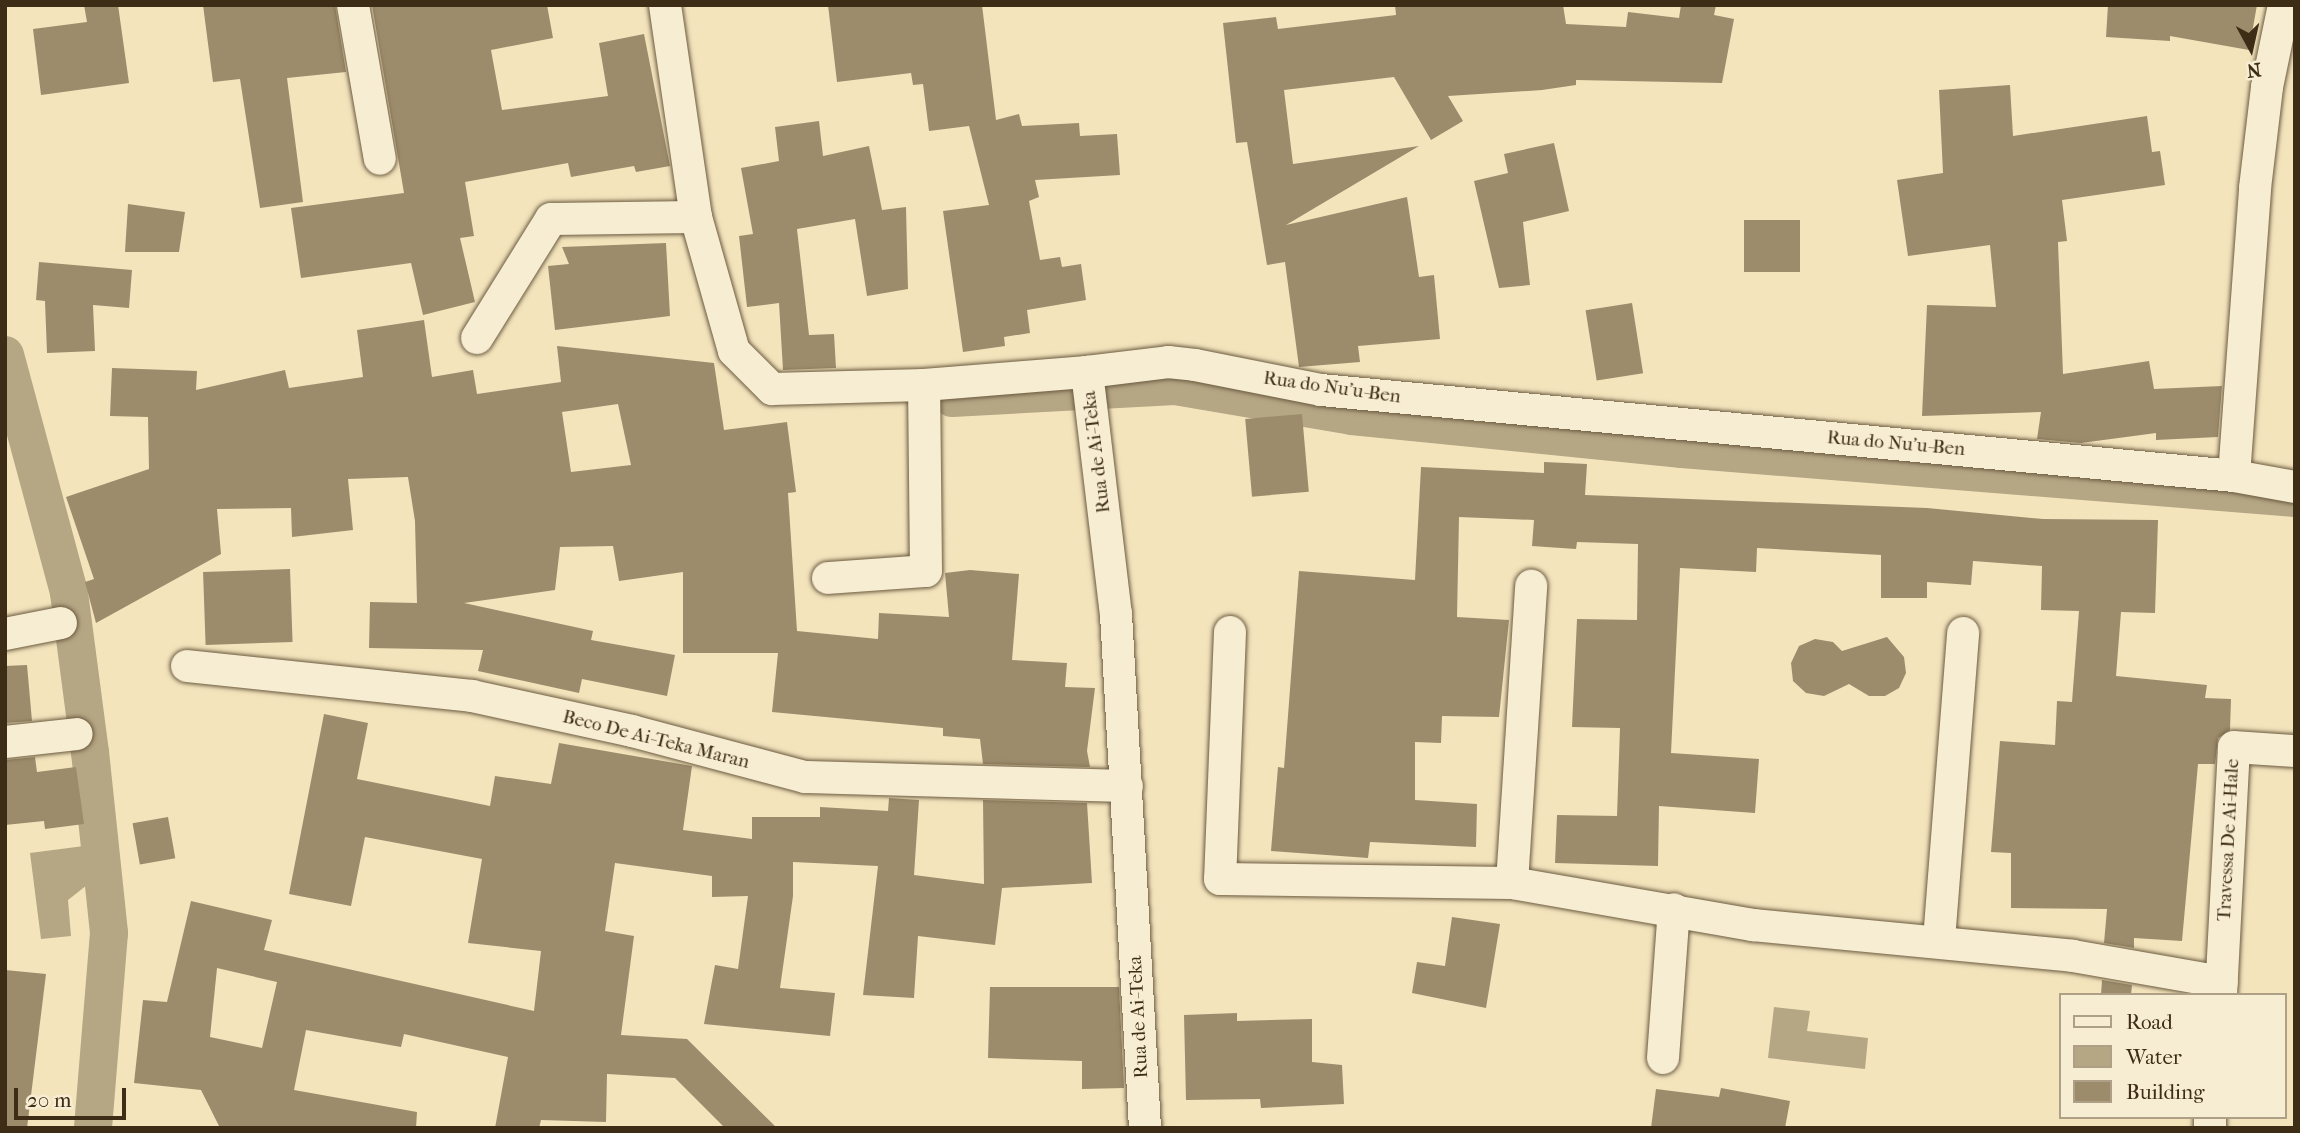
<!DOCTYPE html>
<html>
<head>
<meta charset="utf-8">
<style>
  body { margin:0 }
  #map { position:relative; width:2300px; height:1133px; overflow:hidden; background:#f3e4bc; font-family:"IM FELL French Canon",serif }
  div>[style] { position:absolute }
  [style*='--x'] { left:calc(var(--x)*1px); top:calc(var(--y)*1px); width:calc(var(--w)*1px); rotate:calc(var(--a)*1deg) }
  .water>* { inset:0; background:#b5a684 }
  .canal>* { height:38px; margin:-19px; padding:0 19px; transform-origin:19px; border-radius:19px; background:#b5a684 }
  .building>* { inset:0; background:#9c8c6c; transform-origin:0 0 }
  .roads { filter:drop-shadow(0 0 2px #6b5b40) drop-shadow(0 0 2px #6b5b40) }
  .minor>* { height:32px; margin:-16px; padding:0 16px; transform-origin:16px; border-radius:16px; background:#f7edd3 }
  span { translate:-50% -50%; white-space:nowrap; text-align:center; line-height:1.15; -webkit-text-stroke:5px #f7edd3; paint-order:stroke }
  .street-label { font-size:19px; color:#3e2d16 }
  .frame { position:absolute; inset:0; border:7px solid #3e2d16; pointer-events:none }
  .legend { position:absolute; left:2059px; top:993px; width:228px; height:126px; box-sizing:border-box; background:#f7edd3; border:2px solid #ada087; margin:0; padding:9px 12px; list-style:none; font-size:21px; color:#3e2d16 }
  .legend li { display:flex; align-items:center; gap:14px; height:35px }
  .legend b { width:35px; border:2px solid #ada087 }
  .north { position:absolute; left:2216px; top:14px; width:70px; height:70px; -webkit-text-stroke:5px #f7edd3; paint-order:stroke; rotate:172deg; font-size:19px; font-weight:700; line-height:28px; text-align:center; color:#3e2d16 }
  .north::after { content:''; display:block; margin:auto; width:24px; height:32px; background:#3e2d16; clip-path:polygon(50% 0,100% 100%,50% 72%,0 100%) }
  .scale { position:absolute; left:14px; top:1088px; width:112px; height:32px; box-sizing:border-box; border:4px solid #3e2d16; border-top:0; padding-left:9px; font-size:21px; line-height:24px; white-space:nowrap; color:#3e2d16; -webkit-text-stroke:5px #f7edd3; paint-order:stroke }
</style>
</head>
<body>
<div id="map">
  <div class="water">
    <i style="clip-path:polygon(84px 846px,87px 885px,68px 900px,71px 936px,41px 939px,30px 853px)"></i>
    <i style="clip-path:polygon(1774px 1007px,1810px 1011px,1807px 1031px,1868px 1038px,1865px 1069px,1768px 1058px)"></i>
  </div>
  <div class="canal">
    <i style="--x:5;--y:355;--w:246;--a:74.9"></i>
    <i style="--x:69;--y:593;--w:160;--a:82.5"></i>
    <i style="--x:90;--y:752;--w:182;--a:84"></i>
    <i style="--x:109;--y:933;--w:196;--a:94.7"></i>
    <i style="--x:952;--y:398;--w:223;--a:-3.1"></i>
    <i style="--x:1175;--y:386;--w:180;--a:9.6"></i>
    <i style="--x:1352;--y:416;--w:332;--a:5.7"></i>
    <i style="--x:1682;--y:449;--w:615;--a:4.57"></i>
  </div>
  <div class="building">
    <i style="clip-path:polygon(84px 5px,118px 5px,129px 83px,41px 95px,33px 29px,87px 22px)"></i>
    <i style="clip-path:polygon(203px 5px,335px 5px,346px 72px,287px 78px,303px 202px,260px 208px,240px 79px,213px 82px)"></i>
    <i style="clip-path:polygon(372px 5px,547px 5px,553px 38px,491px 50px,502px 110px,608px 96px,599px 43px,644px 34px,670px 166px,636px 172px,634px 166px,571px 177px,568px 163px,465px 182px,474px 236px,460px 238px,475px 302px,423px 315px,411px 263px,301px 278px,291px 208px,404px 193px)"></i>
    <i style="clip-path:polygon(828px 5px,982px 5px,996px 120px,1019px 114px,1022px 126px,1079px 123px,1080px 136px,1117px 134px,1120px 175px,1035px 180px,1039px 197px,1029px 201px,1040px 260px,1060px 257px,1062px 267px,1081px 264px,1086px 300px,1027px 310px,1030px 333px,1004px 337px,1005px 346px,963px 352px,943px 211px,989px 205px,969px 126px,929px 131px,923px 84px,913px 85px,911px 73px,837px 82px)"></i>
    <i style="clip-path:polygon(1395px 5px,1563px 5px,1566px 24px,1626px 27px,1628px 12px,1679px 18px,1681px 5px,1716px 5px,1714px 15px,1734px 19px,1722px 83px,1576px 80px,1576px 85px,1542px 90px,1448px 96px,1463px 121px,1431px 140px,1394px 77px,1284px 90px,1293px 164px,1419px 146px,1286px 225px,1407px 197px,1419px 277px,1434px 275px,1440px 339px,1358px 346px,1360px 362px,1299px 367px,1285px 262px,1267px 265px,1247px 142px,1236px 143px,1223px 23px,1276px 17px,1278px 29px,1396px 15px)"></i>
    <i style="clip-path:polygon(2108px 5px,2257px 5px,2249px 50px,2170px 36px,2170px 41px,2106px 37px)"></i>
    <i style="clip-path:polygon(2010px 85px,2013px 136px,2147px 116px,2152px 152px,2160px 151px,2165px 185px,2062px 200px,2067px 241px,2058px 242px,2063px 374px,2149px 361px,2154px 389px,2222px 386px,2218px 437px,2156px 440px,2156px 433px,2081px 443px,2037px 439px,2041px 412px,1922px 416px,1927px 305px,1996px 307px,1990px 245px,1908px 256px,1897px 180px,1943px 173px,1939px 90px)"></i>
    <i style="clip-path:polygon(819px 121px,823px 156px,869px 146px,882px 210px,906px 207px,908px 289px,867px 296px,855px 219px,797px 229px,809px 335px,834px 334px,836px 368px,783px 370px,779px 303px,747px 307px,739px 236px,753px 234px,741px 168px,779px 161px,775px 127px)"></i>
    <i style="clip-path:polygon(1554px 143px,1569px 211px,1523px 222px,1530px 285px,1499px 288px,1474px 181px,1508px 173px,1504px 154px)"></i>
    <i style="clip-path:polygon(128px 204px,185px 212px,179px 252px,125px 252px)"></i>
    <i style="left:1800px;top:220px;width:52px;height:56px;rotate:90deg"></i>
    <i style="clip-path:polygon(666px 243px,670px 316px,555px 330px,548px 266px,569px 264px,562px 247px)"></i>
    <i style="clip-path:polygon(39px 262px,132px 270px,129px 308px,93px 305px,95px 351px,47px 353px,45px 301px,36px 300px)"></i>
    <i style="left:1632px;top:303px;width:71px;height:47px;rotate:81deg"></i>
    <i style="clip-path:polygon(evenodd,424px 320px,432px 377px,473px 370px,477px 394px,561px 382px,557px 346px,714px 363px,724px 430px,787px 422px,796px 492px,788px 493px,797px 631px,878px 639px,879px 613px,949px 617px,945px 573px,970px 570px,1019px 574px,1012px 660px,1067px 663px,1065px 687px,1095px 688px,1087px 751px,1090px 767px,983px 764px,980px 739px,943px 736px,943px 728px,772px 712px,778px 653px,683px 653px,683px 572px,619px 581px,613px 546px,560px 547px,555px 590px,464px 603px,593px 631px,591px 640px,675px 655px,667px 696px,582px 679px,579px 693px,478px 671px,483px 650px,369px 648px,370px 602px,417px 603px,415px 521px,408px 477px,348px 479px,353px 530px,292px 537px,291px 508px,217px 509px,221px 554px,96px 623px,85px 582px,94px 579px,66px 497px,149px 469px,148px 417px,110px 416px,112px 368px,197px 371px,196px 390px,285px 370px,289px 388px,363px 377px,357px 330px,424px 320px,618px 404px,631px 465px,571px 472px,562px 412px,618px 404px)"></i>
    <i style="left:1302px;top:414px;width:78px;height:57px;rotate:85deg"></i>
    <i style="clip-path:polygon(1544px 462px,1587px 464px,1585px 495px,1927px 508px,2043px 519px,2158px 520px,2155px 613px,2121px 612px,2116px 676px,2207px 685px,2205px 698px,2231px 699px,2230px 730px,2218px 738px,2215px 764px,2198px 764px,2182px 941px,2134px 938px,2134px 948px,2104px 943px,2107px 909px,2011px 908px,2011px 853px,1991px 852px,2000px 741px,2055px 745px,2057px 701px,2072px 702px,2079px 611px,2041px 610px,2042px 566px,1973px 561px,1971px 585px,1927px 582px,1927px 598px,1881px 598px,1881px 555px,1757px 548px,1756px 572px,1680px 568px,1671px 753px,1759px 759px,1755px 813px,1659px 806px,1658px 866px,1555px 863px,1557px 815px,1617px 816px,1620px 728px,1572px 727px,1577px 619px,1637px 620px,1638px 544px,1577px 542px,1576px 549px,1532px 546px,1534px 520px,1459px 517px,1457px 617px,1509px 620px,1499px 717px,1442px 716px,1441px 743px,1415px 742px,1415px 800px,1477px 804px,1476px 847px,1370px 842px,1368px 858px,1271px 851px,1278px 767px,1284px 768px,1299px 571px,1415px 580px,1421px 467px,1544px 473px)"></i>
    <i style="left:290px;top:569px;width:73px;height:87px;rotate:88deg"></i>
    <i style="clip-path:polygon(1887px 637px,1904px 657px,1906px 673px,1899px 688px,1885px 696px,1869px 696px,1849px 684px,1824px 696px,1806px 693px,1793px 681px,1791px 663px,1799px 646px,1815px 639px,1833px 642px,1842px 651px)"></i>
    <i style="clip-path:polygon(27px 665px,32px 721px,5px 723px,5px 666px)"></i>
    <i style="clip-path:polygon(evenodd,324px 714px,368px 723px,357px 779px,490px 806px,495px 776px,551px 784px,559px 743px,692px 766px,683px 830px,752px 839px,752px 817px,820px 817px,820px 807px,888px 811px,889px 798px,919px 800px,914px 875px,984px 884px,983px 800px,1087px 803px,1092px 883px,1002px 888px,995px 945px,918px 936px,914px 998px,863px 995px,878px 866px,793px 862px,793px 896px,780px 988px,835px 993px,830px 1036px,704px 1024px,715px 965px,738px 969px,748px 896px,712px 897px,712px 876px,615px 863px,605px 931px,634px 936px,621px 1035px,687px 1039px,777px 1128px,725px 1128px,675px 1078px,607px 1074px,606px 1122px,541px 1120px,539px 1128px,495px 1128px,508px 1057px,404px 1034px,401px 1047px,306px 1030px,294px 1090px,417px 1112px,416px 1128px,220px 1128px,201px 1090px,134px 1083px,143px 1000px,167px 1002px,191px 901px,272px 920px,264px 950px,534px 1011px,541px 951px,468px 943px,482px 859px,365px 837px,351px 906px,289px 894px,324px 714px,217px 968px,277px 982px,262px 1048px,210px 1037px,217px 968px)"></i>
    <i style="clip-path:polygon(35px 757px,37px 772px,76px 767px,84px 824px,45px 829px,44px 821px,5px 825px,5px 760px)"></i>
    <i style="left:168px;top:817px;width:42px;height:36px;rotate:80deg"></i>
    <i style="clip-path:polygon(1452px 917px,1500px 924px,1486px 1008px,1412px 993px,1417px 962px,1445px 966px)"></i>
    <i style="clip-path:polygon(5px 970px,46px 974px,27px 1128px,5px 1128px)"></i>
    <i style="clip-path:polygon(2102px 980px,2132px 985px,2131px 995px,2101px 995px)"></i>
    <i style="clip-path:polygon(990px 987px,1119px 987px,1124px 1088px,1082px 1089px,1082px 1061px,988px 1058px)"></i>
    <i style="clip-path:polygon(1237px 1013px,1237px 1021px,1312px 1019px,1312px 1062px,1342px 1065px,1344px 1104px,1261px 1108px,1260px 1099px,1186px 1100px,1184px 1015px)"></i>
    <i style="clip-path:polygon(1721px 1088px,1790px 1101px,1785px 1128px,1651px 1128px,1656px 1089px,1719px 1097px)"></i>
  </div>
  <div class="roads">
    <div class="minor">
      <i style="--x:353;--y:5;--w:156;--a:80.1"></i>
      <i style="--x:665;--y:5;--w:214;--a:81.7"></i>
      <i style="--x:696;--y:217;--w:139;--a:74.2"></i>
      <i style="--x:734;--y:351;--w:54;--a:45"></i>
      <i style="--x:772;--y:389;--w:152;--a:-1.5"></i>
      <i style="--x:924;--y:385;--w:164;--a:-4.6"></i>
      <i style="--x:1087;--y:372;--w:244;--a:83.2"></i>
      <i style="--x:1116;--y:614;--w:515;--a:86.77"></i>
      <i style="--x:477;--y:338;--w:140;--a:-58.1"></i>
      <i style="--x:551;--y:219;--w:145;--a:-0.8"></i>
      <i style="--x:1087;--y:372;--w:82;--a:-7"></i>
      <i style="--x:1168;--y:362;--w:27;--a:6"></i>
      <i style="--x:1195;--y:365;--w:128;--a:11.2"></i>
      <i style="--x:1321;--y:390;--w:917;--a:5.38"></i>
      <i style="--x:2234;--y:476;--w:289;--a:-85.8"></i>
      <i style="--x:2255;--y:188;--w:102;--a:-83.2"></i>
      <i style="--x:2267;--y:87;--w:84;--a:-78.3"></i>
      <i style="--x:2234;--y:476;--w:62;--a:10.2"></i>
      <i style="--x:828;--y:578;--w:98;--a:-4.1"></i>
      <i style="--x:926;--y:571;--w:186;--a:-90.6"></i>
      <i style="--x:1230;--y:632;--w:247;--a:92.3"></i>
      <i style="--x:1220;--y:879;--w:292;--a:0.8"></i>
      <i style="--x:1512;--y:883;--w:245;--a:9.9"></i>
      <i style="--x:1753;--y:925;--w:321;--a:5.5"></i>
      <i style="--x:2073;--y:956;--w:151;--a:9.9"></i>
      <i style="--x:5;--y:634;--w:57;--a:-11.1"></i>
      <i style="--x:187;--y:666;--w:287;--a:6"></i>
      <i style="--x:472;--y:696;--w:164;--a:12.3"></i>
      <i style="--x:632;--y:731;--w:179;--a:14.9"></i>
      <i style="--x:805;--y:777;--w:322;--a:1.6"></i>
      <i style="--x:5;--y:742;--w:72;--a:-6.3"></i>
      <i style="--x:1512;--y:883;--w:298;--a:-86.3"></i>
      <i style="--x:1939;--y:940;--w:308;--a:-85.5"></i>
      <i style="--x:2221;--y:995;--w:248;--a:-87"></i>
      <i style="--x:2234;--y:747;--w:61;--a:3.8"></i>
      <i style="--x:1663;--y:1058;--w:149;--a:-85.8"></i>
      <i style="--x:2210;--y:1128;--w:11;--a:-90"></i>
    </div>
  </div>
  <div class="street-label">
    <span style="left:1332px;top:388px;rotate:8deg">Rua do Nu'u-Ben</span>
    <span style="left:1896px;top:444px;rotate:5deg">Rua do Nu'u-Ben</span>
    <span style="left:1097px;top:452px;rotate:-97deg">Rua de Ai-Teka</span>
    <span style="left:656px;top:740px;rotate:14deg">Beco De Ai-Teka Maran</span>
    <span style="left:2229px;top:840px;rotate:-87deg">Travessa De Ai-Hale</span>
    <span style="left:1139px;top:1017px;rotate:-93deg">Rua de Ai-Teka</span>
  </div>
  <div class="frame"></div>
  <ul class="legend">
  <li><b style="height:9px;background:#f7edd3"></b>Road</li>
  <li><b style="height:19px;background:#b5a684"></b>Water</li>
  <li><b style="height:19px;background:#9c8c6c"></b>Building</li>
  </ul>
  <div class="north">N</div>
  <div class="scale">20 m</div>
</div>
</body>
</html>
